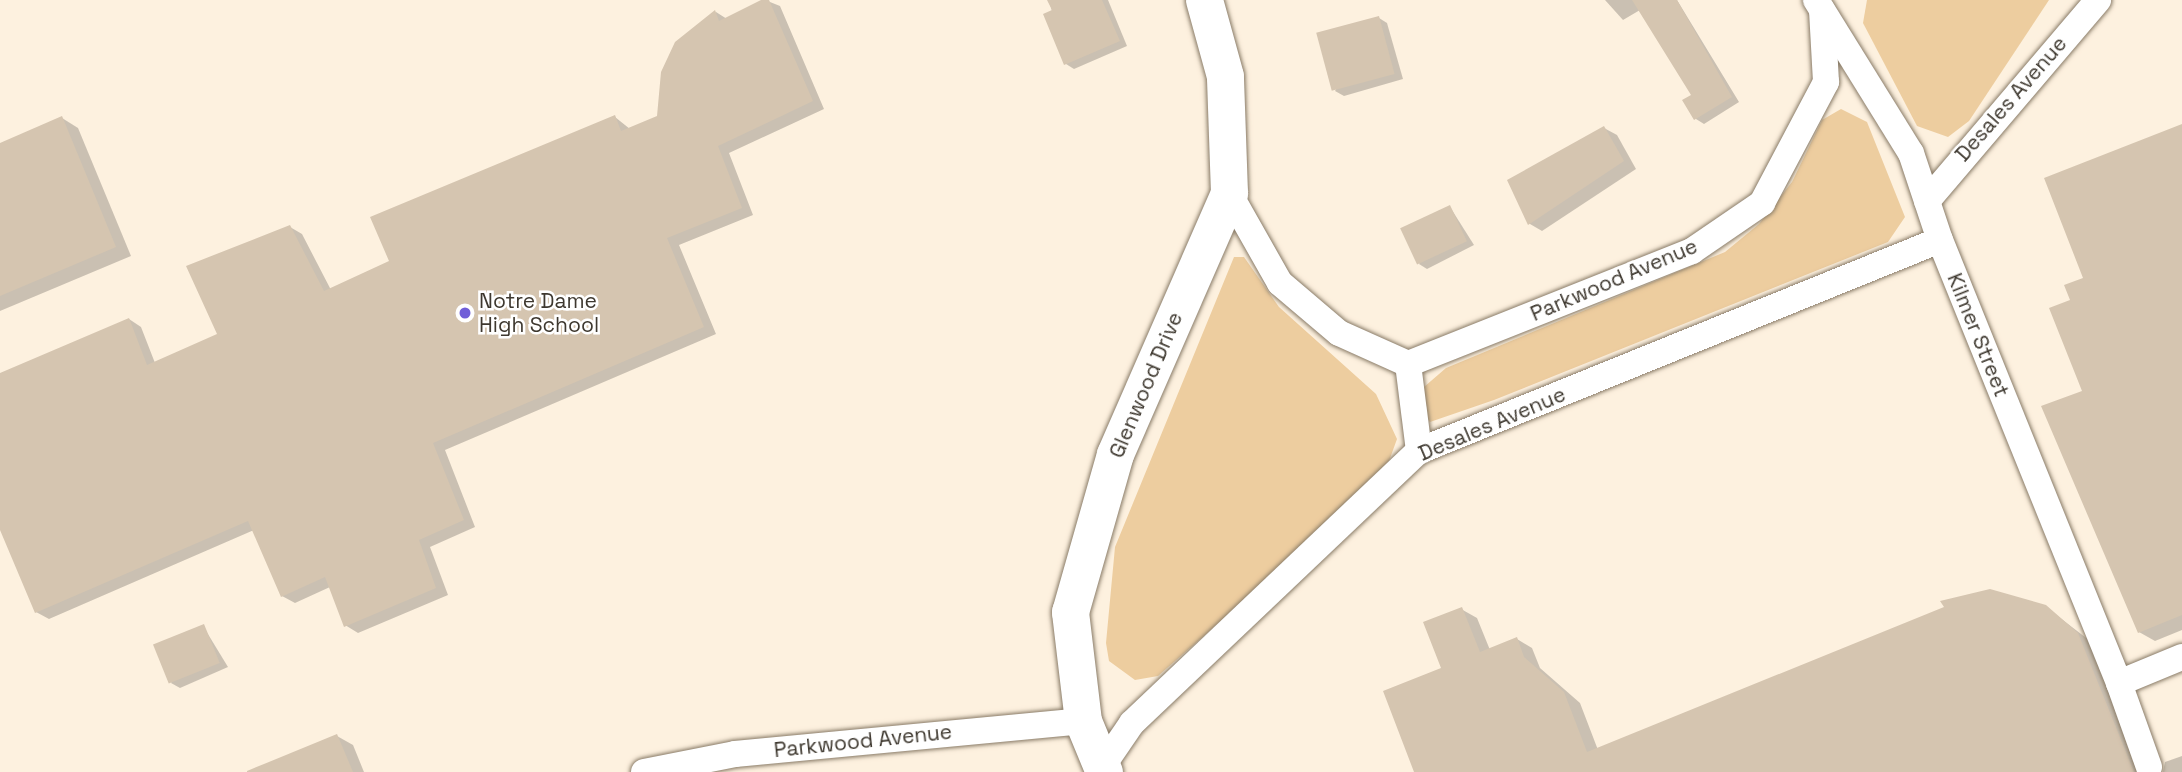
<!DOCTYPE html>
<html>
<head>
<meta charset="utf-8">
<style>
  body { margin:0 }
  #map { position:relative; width:2182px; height:772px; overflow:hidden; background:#fdf1df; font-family:"Space Grotesk",sans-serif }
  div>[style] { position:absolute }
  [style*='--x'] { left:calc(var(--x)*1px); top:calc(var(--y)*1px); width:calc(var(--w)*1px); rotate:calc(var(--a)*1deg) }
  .green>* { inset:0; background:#edcd9f }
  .shadow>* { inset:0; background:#0003 }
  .building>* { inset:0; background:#d5c5b0; transform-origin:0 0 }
  .roads { filter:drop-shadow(0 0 2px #897b67) drop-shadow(0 0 2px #897b67) }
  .street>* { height:26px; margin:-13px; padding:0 13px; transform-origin:13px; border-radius:13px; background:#fff }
  .secondary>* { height:37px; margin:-18.5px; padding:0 18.5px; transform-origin:18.5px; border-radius:18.5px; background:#fff }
  .dots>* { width:19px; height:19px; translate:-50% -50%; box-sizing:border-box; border:4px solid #fff; border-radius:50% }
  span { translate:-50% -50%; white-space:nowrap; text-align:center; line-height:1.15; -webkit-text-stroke:5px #fff; paint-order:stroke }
  .street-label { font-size:21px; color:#3e382f }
  .poi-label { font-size:21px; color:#3e382f }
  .left { translate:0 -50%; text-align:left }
</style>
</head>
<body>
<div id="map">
  <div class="green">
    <i style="clip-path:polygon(1867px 0,2049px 0,1969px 121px,1948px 137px,1917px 126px,1863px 23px)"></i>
    <i style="clip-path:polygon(1841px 109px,1867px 122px,1905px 217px,1888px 242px,1494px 400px,1430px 422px,1420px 411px,1424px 387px,1446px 368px,1725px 252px,1759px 224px,1792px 182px,1822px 120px)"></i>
    <i style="clip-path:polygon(1234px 257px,1244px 257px,1279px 307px,1376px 394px,1397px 439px,1389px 461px,1223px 619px,1158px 676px,1135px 680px,1109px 661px,1106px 643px,1115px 547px)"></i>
  </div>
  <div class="shadow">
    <i style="clip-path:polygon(765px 0,780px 6px,824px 109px,729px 153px,753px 215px,679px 245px,716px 334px,445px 450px,475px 527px,430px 547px,448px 595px,358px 633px,345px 625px,330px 587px,295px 603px,282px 596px,254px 530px,49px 619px,36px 612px,0 525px,0 375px,129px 319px,141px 327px,155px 363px,220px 335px,290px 227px,302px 234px,331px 290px,392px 262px,615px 117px,630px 129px,658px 117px,716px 12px,727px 19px)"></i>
    <i style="clip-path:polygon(1049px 0,1108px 0,1127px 46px,1074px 69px,1066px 64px)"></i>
    <i style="clip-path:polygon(1605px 0,1677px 0,1739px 102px,1704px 124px,1696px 119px,1693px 95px,1640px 10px,1623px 20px)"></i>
    <i style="clip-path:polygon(1379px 18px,1387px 23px,1403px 79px,1344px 96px,1335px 91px)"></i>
    <i style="clip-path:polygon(62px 118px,78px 128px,131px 256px,0 311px,0 144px)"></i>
    <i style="clip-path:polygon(2182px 126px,2182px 630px,2155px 641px,2139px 632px,2084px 392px,2072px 301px)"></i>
    <i style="clip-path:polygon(1604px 128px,1617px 135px,1636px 169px,1542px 231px,1530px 224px,1510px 180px)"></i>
    <i style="clip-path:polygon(1450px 207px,1474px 245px,1427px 269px,1419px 264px)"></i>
    <i style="clip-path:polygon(2046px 607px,2094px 644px,2145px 772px,1416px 772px,1461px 609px,1477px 618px,1490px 650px,1517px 639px,1532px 648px,1540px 668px,1580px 703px,1598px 750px)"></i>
    <i style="clip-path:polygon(203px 626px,228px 667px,180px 688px,171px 683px)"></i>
    <i style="clip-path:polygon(337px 736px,353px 745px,364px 772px,250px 772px)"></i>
    <i style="clip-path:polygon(2182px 756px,2182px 772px,2163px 772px,2165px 762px)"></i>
  </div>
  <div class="building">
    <i style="clip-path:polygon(761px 0,769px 0,813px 101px,718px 146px,742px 208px,667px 238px,704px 327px,433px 443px,464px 520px,419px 540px,436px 588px,344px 627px,325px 577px,281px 597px,248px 521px,35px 613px,0 530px,0 373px,129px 318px,147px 365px,217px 334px,186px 266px,290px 225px,324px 291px,389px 261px,370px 217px,615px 115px,621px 131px,657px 116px,661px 72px,675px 42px,715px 10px,719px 21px)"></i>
    <i style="clip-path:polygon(1047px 0,1102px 0,1120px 41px,1064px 65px,1043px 14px,1052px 10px)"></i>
    <i style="clip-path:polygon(1632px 0,1677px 0,1732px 97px,1694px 120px,1682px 100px,1691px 95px)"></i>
    <i style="left:1379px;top:16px;width:60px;height:65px;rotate:75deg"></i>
    <i style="clip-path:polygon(62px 116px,116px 247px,0 296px,0 143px)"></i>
    <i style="clip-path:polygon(2182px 124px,2182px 615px,2138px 633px,2041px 406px,2082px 391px,2049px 308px,2070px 300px,2064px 285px,2083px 278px,2044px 178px)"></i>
    <i style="clip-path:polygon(1604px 126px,1624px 161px,1528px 225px,1507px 180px)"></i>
    <i style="left:1450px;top:205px;width:40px;height:55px;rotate:65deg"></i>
    <i style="clip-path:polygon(1990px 589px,2046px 605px,2078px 633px,2134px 772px,1414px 772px,1383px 691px,1441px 668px,1423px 622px,1462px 607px,1480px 652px,1517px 637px,1524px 657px,1564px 692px,1587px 752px,1944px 607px,1940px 601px)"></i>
    <i style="left:204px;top:624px;width:42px;height:55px;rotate:68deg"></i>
    <i style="clip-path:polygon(337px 734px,353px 772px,247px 772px,247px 771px)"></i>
  </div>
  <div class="roads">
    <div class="street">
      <i style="--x:1816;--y:0;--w:180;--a:58.2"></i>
      <i style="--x:1911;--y:153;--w:92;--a:71.6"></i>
      <i style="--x:1940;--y:240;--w:478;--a:68"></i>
      <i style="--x:1229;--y:193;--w:103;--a:60.5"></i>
      <i style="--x:1280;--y:283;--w:77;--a:40.3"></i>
      <i style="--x:1339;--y:333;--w:76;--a:24.2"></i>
      <i style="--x:1927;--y:201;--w:264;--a:-49.6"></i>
      <i style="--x:1408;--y:364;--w:306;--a:-21.7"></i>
      <i style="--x:1692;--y:251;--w:85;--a:-34.4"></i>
      <i style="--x:1762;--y:203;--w:137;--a:-62.1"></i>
      <i style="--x:1826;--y:82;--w:72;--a:-93.2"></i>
      <i style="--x:1408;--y:364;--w:88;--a:82.8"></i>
      <i style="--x:1102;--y:767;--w:53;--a:-55.7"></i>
      <i style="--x:1132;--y:723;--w:395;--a:-43.5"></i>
      <i style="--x:1419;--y:451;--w:562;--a:-22.05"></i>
      <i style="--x:2149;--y:767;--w:89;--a:-109.7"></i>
      <i style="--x:2119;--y:683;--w:68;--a:-22.4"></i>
      <i style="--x:644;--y:772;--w:93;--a:-11.2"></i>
      <i style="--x:735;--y:754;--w:350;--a:-5.4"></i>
    </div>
    <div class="secondary">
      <i style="--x:1104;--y:772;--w:55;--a:-112.4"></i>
      <i style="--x:1083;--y:721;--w:110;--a:-96.8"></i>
      <i style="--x:1070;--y:612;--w:164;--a:-74.1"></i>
      <i style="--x:1115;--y:454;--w:285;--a:-66.4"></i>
      <i style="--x:1229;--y:193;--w:117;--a:-92"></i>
      <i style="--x:1225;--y:76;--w:79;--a:-105.4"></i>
    </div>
  </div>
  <div class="dots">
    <i style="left:465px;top:313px;background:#705ed8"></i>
  </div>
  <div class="street-label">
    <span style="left:2011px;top:99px;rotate:-49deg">Desales Avenue</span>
    <span style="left:1614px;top:280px;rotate:-23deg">Parkwood Avenue</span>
    <span style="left:1978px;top:335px;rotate:68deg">Kilmer Street</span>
    <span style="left:1146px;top:385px;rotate:-67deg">Glenwood Drive</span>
    <span style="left:1492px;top:424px;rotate:-23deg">Desales Avenue</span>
    <span style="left:863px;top:741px;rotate:-6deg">Parkwood Avenue</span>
  </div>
  <div class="poi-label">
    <span class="left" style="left:479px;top:313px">Notre Dame<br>High School</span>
  </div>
</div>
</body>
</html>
